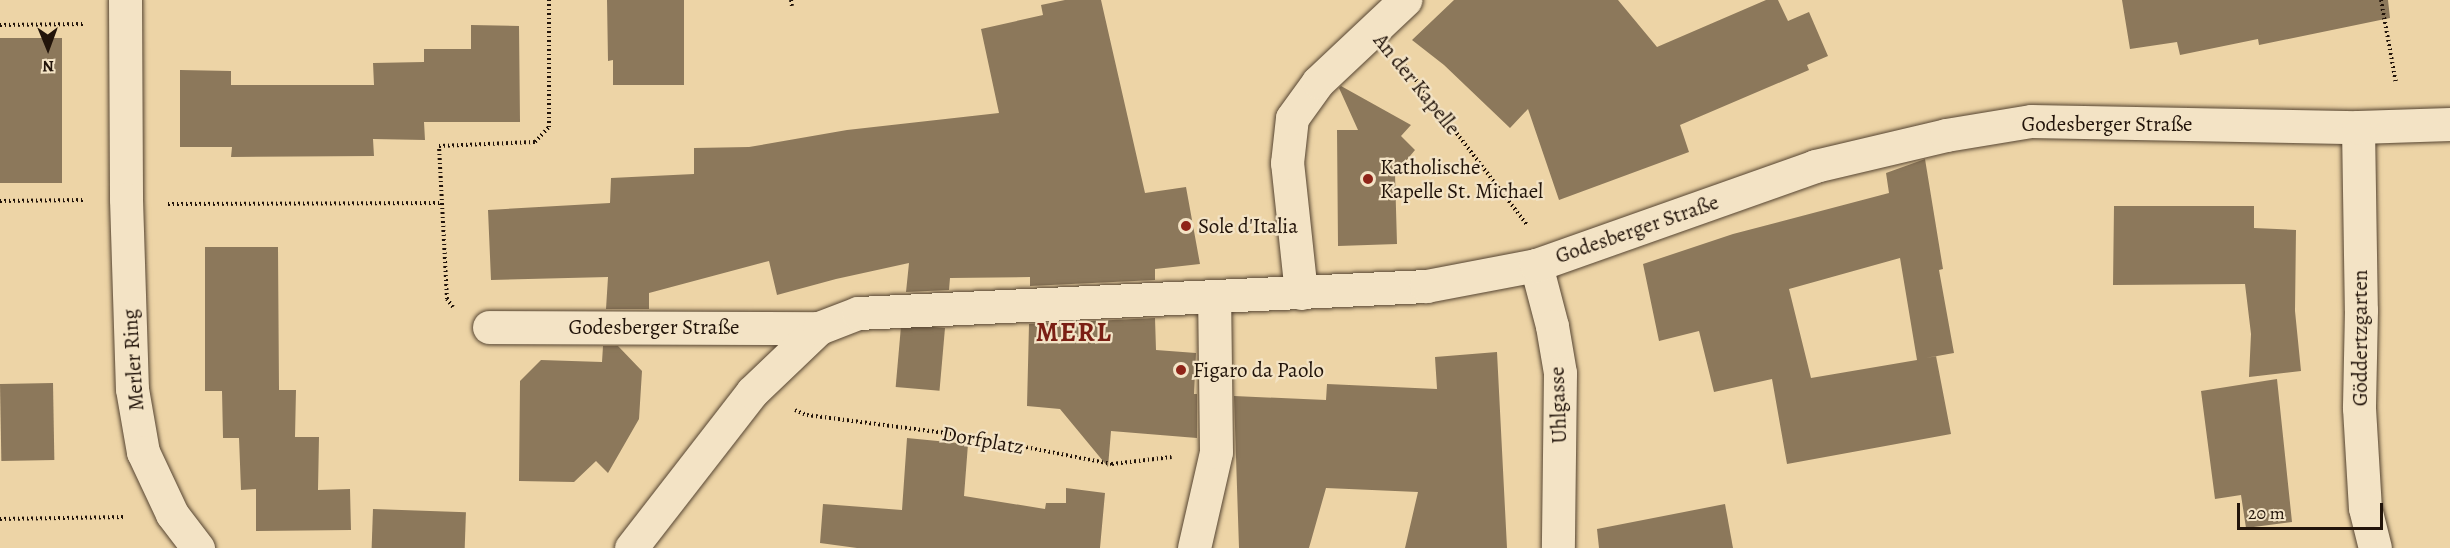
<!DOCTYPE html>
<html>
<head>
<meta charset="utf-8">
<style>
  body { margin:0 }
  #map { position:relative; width:2450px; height:548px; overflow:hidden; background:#edd4a6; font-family:Alegreya,serif }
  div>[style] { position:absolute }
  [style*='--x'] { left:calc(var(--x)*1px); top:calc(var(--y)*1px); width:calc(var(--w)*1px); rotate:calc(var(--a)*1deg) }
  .building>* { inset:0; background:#8c785b; transform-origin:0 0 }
  .path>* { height:4px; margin-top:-2px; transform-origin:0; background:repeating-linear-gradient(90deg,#22140a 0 1.5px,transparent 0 4.5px) }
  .roads { filter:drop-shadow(0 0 2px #554431) drop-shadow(0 0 2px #554431) }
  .minor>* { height:33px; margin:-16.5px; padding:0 16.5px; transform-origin:16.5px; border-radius:16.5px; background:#f3e3c5 }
  .dots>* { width:16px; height:16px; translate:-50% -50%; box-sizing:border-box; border:3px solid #f3e3c5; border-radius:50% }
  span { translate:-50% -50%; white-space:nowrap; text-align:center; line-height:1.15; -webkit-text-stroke:4.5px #f3e3c5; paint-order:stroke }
  .street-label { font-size:21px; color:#22140a }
  .poi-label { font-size:21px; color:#22140a }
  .left { translate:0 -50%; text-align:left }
  .district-label { font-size:27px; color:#7a1f14; font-weight:700; letter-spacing:1.5px }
  .north { position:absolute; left:18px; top:18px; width:60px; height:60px; -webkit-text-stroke:4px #f3e3c5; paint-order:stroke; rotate:179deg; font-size:16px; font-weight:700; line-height:24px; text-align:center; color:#22140a }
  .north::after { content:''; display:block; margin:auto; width:21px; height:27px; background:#22140a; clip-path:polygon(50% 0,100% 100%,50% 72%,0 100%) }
  .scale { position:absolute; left:2237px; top:503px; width:146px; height:27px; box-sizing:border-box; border:3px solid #22140a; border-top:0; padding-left:8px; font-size:18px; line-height:21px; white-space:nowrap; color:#22140a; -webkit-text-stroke:4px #f3e3c5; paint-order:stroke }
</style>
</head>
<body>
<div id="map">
  <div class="building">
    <i style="clip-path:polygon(607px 0,684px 0,684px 85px,613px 85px,613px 60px,608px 61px)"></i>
    <i style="clip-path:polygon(1065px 0,1101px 0,1145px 193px,1186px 187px,1200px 264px,1155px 269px,1155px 280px,1030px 286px,1030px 277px,950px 278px,949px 290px,906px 292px,909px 263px,836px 279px,777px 295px,769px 261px,649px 293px,649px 309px,606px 309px,608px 277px,491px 280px,488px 210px,610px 203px,611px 178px,694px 174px,694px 148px,749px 147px,847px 130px,999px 113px,981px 29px,1043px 15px,1041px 5px)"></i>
    <i style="clip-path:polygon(1454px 0,1618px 0,1657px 47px,1766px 0,1778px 0,1788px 21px,1809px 12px,1828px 56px,1807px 65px,1809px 70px,1680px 125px,1689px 152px,1559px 200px,1528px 109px,1510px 128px,1444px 65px,1412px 40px)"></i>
    <i style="clip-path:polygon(2122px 0,2388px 0,2390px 18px,2259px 45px,2258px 39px,2180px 55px,2177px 42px,2130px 49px)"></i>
    <i style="clip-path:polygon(471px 25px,519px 26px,520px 122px,424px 122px,425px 140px,373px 139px,374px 156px,231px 157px,232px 147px,180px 147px,180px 70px,231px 71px,231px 85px,374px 85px,373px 63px,424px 62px,424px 49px,471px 49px)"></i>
    <i style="left:62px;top:38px;width:145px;height:62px;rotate:90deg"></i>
    <i style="clip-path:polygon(1341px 86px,1411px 125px,1401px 136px,1415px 150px,1395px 174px,1397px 244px,1338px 246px,1337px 130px,1358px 130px,1339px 88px)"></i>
    <i style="clip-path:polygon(evenodd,1925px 159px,1943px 269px,1939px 270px,1954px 353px,1926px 358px,1936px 356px,1951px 434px,1787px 464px,1772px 379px,1714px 392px,1699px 331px,1659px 341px,1643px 264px,1733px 234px,1889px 193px,1886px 173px,1925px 159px,1900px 258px,1917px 360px,1811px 378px,1789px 289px,1900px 258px)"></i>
    <i style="clip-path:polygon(2114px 206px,2254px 206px,2254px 228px,2296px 230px,2295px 311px,2301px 371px,2249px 377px,2251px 334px,2245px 284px,2113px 285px)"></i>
    <i style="clip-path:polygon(205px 247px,278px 247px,279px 390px,296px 390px,295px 437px,319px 437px,318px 490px,350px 489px,351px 530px,256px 531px,256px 489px,241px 490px,239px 438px,223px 438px,222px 391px,205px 391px)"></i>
    <i style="clip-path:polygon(1155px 318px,1156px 350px,1196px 353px,1194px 394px,1197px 394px,1197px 438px,1111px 431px,1108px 467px,1060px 409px,1027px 406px,1029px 324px)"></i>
    <i style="left:945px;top:328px;width:63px;height:44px;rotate:95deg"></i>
    <i style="clip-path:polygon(603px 346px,618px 346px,642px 371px,639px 419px,608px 473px,596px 461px,574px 482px,519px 481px,520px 381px,541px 360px,602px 362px)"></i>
    <i style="clip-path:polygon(1497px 352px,1507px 548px,1405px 548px,1418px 492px,1326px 488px,1309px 548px,1239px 548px,1234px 396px,1326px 400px,1327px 384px,1437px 389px,1435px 357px)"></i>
    <i style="clip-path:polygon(2277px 379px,2292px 522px,2246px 528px,2241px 495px,2215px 499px,2201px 391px)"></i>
    <i style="left:53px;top:383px;width:77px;height:53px;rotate:89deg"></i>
    <i style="clip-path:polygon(907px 438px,968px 444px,964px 496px,1045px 509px,1046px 503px,1066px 503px,1066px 488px,1105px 493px,1100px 548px,857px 548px,820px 543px,823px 504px,902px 510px)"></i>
    <i style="clip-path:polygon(1725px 504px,1733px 548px,1599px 548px,1597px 529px)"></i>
    <i style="left:373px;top:509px;width:93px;height:39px;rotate:2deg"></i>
  </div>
  <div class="path">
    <i style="--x:791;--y:0;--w:6;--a:81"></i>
    <i style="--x:2381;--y:0;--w:84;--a:79.8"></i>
    <i style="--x:0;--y:25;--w:83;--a:-0.7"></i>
    <i style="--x:1402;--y:62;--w:205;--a:52.5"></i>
    <i style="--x:0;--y:201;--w:83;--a:-0.7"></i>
    <i style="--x:168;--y:204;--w:273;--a:-0.2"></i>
    <i style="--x:453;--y:307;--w:10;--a:-127"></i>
    <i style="--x:447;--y:299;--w:153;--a:-93"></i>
    <i style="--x:439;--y:146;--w:96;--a:-2.4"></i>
    <i style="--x:535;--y:142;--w:21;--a:-47"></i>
    <i style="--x:549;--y:127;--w:127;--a:-90"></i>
    <i style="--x:795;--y:410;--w:13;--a:23"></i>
    <i style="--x:807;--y:415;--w:163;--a:7.4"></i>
    <i style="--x:969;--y:436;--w:146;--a:11.1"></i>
    <i style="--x:1112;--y:464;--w:60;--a:-6.7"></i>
    <i style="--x:0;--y:519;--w:125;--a:-0.9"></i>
  </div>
  <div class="roads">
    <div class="minor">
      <i style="--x:125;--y:0;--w:199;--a:89.7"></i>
      <i style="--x:126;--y:199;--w:190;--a:88.2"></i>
      <i style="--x:132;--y:389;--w:64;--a:80.1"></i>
      <i style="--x:143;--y:452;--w:68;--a:64.9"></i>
      <i style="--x:172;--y:514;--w:43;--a:52.6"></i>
      <i style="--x:2358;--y:127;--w:183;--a:89.1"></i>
      <i style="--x:2361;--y:310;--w:98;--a:91.2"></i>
      <i style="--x:2359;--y:408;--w:100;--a:86.6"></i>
      <i style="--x:2365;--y:508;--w:41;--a:76"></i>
      <i style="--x:1536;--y:265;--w:63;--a:75.3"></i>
      <i style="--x:1552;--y:326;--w:48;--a:80.3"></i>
      <i style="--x:1560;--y:373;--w:175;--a:90.7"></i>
      <i style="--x:1301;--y:293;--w:131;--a:-96.1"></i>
      <i style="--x:1287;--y:163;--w:45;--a:-83.7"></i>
      <i style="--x:1292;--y:118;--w:44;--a:-54.2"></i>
      <i style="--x:1318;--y:82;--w:120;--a:-43.3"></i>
      <i style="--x:489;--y:327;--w:330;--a:0.2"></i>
      <i style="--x:631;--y:548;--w:197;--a:-52.2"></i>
      <i style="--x:752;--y:392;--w:93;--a:-43.7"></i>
      <i style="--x:819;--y:328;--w:42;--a:-21"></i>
      <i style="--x:858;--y:313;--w:569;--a:-2.72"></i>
      <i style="--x:1426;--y:286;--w:112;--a:-10.8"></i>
      <i style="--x:1536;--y:265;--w:296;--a:-19.5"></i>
      <i style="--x:1815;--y:166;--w:135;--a:-13.3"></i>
      <i style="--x:1946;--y:135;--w:86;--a:-9.4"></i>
      <i style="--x:2031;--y:121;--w:327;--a:1.1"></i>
      <i style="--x:2358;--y:127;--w:92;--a:-1.9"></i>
      <i style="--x:1194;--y:548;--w:98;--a:-77.1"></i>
      <i style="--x:1216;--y:452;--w:155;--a:-90.7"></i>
    </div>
  </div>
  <div class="dots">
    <i style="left:1368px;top:179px;background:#8f2418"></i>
    <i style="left:1186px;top:226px;background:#8f2418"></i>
    <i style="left:1181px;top:370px;background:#8f2418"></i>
  </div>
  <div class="street-label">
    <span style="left:1417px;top:84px;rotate:51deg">An der Kapelle</span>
    <span style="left:2107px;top:124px">Godesberger Straße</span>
    <span style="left:1637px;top:229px;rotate:-19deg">Godesberger Straße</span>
    <span style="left:654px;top:327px">Godesberger Straße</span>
    <span style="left:2360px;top:338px;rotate:-90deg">Göddertzgarten</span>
    <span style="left:133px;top:360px;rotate:-94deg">Merler Ring</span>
    <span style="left:1558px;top:405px;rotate:-92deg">Uhlgasse</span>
    <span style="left:983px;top:440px;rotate:10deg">Dorfplatz</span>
  </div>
  <div class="poi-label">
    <span class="left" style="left:1380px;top:179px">Katholische<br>Kapelle St. Michael</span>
    <span class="left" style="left:1198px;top:226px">Sole d'Italia</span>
    <span class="left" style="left:1193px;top:370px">Figaro da Paolo</span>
  </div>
  <div class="district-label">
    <span style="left:1074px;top:333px">MERL</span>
  </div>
  <div class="north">N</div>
  <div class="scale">20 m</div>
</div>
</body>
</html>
